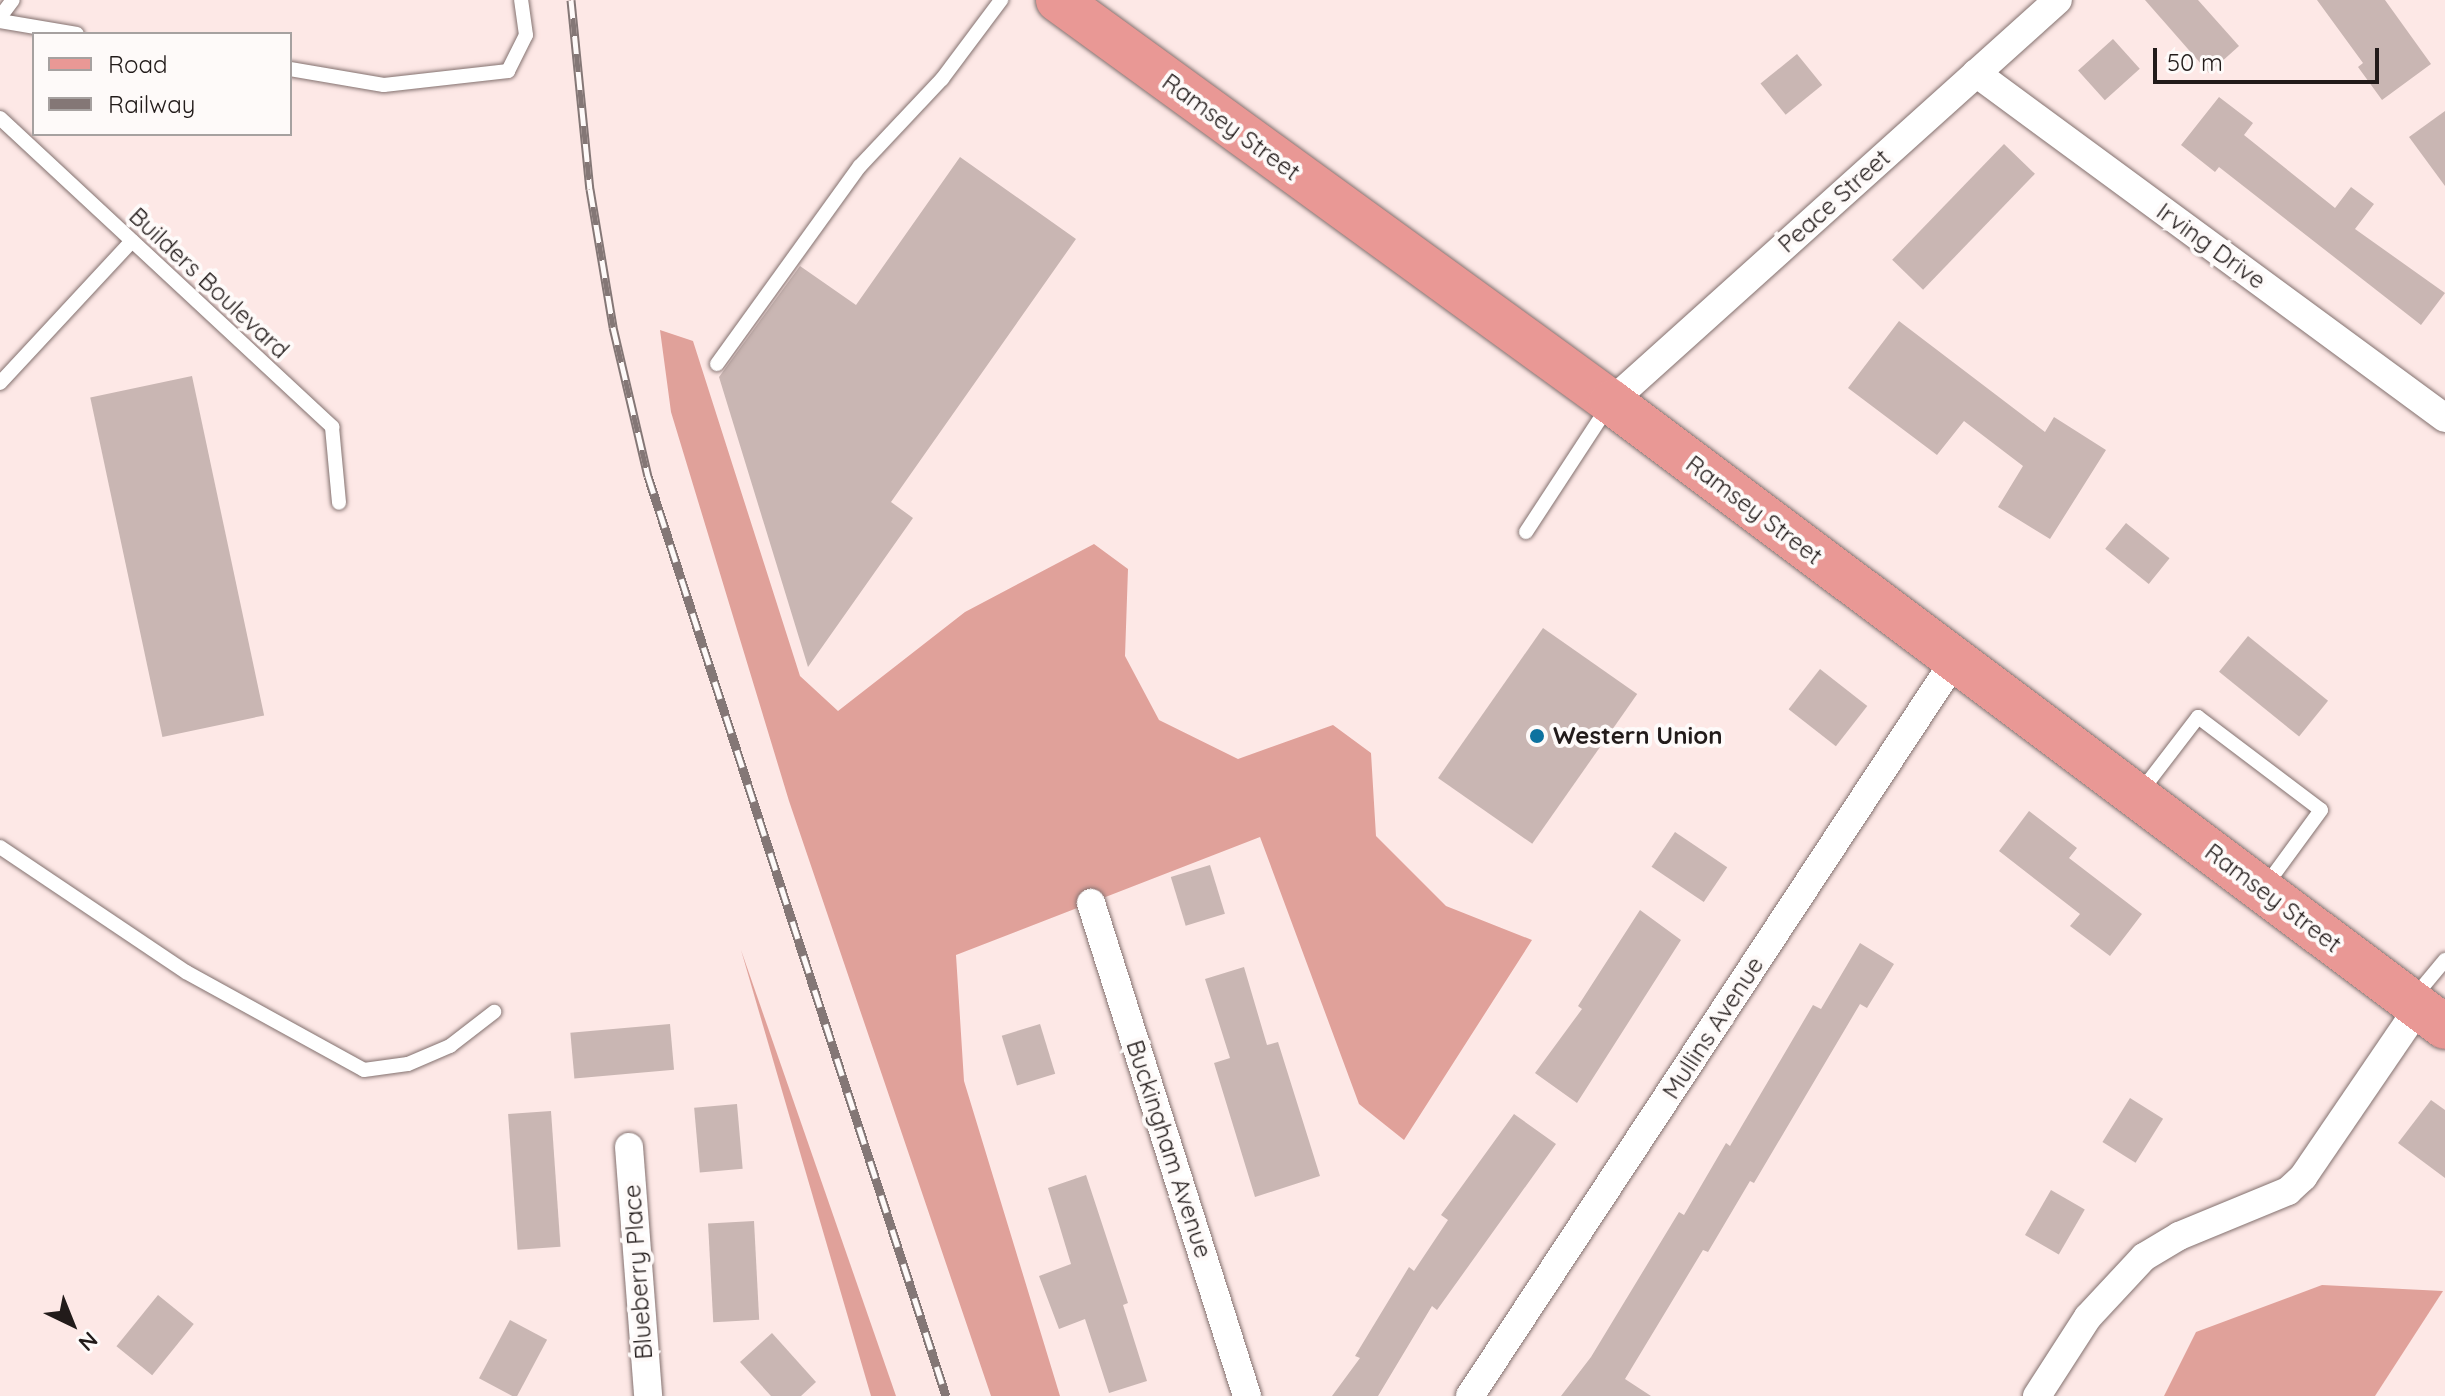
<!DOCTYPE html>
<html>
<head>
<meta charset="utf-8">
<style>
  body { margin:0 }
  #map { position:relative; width:2445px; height:1396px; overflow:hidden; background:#fde8e6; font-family:Quicksand,sans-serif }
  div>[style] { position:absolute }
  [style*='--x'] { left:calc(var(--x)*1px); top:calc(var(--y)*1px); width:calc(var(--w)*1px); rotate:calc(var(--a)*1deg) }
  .forest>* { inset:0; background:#e0a19a }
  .building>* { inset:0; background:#c9b6b3; transform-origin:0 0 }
  .roads { filter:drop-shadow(0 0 2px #83716f) drop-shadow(0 0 2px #83716f) }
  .service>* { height:14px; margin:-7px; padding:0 7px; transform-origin:7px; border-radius:7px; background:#fff }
  .minor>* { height:28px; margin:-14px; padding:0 14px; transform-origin:14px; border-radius:14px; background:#fff }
  .primary>* { height:44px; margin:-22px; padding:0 22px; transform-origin:22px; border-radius:22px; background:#e99895 }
  .rail>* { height:9px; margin-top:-4.5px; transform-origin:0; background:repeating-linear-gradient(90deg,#fefaf9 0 18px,#847776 0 36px); box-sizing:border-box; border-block:2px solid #847776 }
  .dots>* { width:22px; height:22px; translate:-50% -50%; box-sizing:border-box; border:4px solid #fefaf9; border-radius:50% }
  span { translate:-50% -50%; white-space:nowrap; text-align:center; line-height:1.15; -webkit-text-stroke:8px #fefaf9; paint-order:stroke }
  .street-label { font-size:24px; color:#221b1a }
  .poi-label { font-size:24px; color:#221b1a; font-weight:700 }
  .left { translate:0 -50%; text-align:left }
  .legend { position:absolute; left:32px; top:32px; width:260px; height:104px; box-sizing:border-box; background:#fefaf9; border:2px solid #a6a1a0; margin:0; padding:10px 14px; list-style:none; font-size:24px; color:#221b1a }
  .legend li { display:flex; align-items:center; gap:16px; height:40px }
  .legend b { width:40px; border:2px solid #a6a1a0 }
  .north { position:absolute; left:32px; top:1284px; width:80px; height:80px; -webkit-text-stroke:6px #fefaf9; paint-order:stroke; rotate:137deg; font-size:22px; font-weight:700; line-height:32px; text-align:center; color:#221b1a }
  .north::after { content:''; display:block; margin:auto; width:28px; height:36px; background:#221b1a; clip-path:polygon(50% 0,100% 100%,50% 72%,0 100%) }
  .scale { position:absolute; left:2153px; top:48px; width:226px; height:36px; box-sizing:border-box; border:4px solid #221b1a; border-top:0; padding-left:10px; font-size:24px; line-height:28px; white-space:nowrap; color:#221b1a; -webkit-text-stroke:6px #fefaf9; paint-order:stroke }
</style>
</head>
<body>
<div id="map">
  <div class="forest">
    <i style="clip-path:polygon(660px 330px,693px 341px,800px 676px,838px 711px,965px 612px,1094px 544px,1128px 569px,1125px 656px,1159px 720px,1238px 759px,1333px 725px,1371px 753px,1376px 836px,1446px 906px,1532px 940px,1404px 1140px,1359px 1104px,1260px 837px,956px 955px,964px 1081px,1060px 1396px,991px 1396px,789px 801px,671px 412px)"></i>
    <i style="clip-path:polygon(741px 950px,896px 1396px,871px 1396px)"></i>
    <i style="clip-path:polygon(2322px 1285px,2443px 1291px,2375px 1396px,2164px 1396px,2196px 1332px)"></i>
  </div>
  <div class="building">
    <i style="clip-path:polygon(2145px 0,2198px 0,2239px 46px,2209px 73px)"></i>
    <i style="clip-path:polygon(2317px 0,2385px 0,2431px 64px,2382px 100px,2358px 67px,2363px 63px)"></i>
    <i style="left:2113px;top:39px;width:40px;height:47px;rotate:48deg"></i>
    <i style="left:1797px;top:54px;width:40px;height:47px;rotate:51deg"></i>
    <i style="clip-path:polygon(2219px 97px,2253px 123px,2244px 135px,2335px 208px,2351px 187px,2374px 204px,2355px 229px,2445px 293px,2421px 325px,2219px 167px,2215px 172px,2181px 145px)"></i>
    <i style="clip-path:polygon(2445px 111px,2445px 186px,2409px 137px)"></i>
    <i style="left:2004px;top:144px;width:43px;height:161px;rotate:44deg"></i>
    <i style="clip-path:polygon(960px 157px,1076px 239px,891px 502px,913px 518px,808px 667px,719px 377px,800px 266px,856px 305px)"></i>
    <i style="clip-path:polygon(1899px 321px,2045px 432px,2054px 417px,2106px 450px,2050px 539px,1998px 507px,2023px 466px,1964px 421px,1937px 455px,1848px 388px)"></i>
    <i style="left:192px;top:376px;width:347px;height:104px;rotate:78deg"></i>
    <i style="left:2126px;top:523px;width:56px;height:33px;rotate:39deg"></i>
    <i style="left:1543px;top:628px;width:115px;height:183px;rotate:35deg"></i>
    <i style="left:2248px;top:636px;width:103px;height:46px;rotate:39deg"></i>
    <i style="left:1820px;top:669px;width:60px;height:51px;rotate:38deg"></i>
    <i style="clip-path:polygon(2029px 811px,2077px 848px,2069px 858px,2142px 914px,2110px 956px,2070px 926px,2080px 914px,1999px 851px)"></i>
    <i style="left:1675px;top:832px;width:63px;height:42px;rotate:34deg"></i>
    <i style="left:1210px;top:865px;width:51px;height:41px;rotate:73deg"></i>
    <i style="clip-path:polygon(1640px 910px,1681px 940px,1577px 1103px,1535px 1073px,1582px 1009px,1578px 1006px)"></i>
    <i style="clip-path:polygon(1860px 943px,1894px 964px,1867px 1008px,1860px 1004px,1754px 1183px,1750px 1181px,1708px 1252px,1703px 1250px,1625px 1379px,1651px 1396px,1561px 1396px,1591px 1357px,1679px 1212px,1684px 1215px,1726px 1143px,1730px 1146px,1813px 1005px,1821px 1009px)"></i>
    <i style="clip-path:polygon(1244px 967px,1267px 1045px,1278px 1042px,1320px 1176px,1255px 1197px,1214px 1063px,1230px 1058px,1205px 979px)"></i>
    <i style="left:670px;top:1024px;width:46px;height:100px;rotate:85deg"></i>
    <i style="left:1040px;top:1024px;width:52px;height:40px;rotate:73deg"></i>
    <i style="left:2130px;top:1098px;width:39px;height:52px;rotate:32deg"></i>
    <i style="clip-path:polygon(2431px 1100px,2445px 1110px,2445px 1178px,2398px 1143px)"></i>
    <i style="left:737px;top:1104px;width:65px;height:43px;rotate:85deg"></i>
    <i style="left:551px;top:1111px;width:136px;height:43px;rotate:86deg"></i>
    <i style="clip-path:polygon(1514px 1114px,1556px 1144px,1437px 1310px,1432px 1306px,1378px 1396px,1332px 1396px,1360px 1358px,1355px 1356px,1409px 1267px,1414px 1271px,1448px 1220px,1441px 1215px)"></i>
    <i style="clip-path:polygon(1086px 1175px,1128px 1303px,1123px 1305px,1147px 1381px,1109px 1393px,1085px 1319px,1059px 1329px,1039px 1276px,1071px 1264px,1048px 1188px)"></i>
    <i style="left:2051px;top:1190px;width:39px;height:52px;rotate:30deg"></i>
    <i style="left:754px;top:1221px;width:99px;height:46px;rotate:87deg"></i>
    <i style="left:158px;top:1295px;width:46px;height:66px;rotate:39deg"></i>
    <i style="left:510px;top:1320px;width:42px;height:66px;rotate:28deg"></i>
    <i style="clip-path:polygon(772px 1333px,816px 1382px,801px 1396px,771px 1396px,740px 1362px)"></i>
  </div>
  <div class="roads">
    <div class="service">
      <i style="--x:0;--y:17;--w:21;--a:-53"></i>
      <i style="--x:0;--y:21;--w:78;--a:9.6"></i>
      <i style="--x:290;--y:69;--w:95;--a:9.7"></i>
      <i style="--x:384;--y:85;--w:125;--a:-6.4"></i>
      <i style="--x:508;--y:71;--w:40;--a:-63.4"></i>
      <i style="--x:526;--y:35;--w:35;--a:-98"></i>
      <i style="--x:0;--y:118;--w:454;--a:42.9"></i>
      <i style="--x:332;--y:427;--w:76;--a:84.7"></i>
      <i style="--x:717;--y:364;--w:244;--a:-54.2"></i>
      <i style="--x:860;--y:166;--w:120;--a:-46.7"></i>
      <i style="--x:942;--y:79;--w:99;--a:-53.2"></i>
      <i style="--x:0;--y:383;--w:194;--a:-47.1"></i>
      <i style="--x:1526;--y:532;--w:152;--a:-56.8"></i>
      <i style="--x:2139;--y:794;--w:97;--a:-52.5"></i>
      <i style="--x:2198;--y:717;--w:154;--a:37.1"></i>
      <i style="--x:2321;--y:810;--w:97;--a:126.2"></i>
      <i style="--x:0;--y:847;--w:224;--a:33.9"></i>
      <i style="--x:186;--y:972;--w:203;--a:28.8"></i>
      <i style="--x:364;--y:1070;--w:44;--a:-7.8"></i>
      <i style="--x:408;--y:1064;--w:46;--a:-23.2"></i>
      <i style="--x:450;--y:1046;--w:56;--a:-37.7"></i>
      <i style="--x:2415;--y:996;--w:47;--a:-50.2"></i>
    </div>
    <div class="minor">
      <i style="--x:1976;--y:73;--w:582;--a:36.34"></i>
      <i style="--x:1611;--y:402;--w:601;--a:-41.97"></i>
      <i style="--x:1091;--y:903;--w:517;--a:72.44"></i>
      <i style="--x:629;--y:1147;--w:250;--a:85.6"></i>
      <i style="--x:1470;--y:1396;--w:881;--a:-56.62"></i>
      <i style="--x:2037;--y:1396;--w:94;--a:-57.2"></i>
      <i style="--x:2088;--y:1317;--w:82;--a:-47"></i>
      <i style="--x:2144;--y:1257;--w:41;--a:-31"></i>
      <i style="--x:2179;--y:1236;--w:118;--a:-22.4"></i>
      <i style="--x:2288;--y:1191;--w:21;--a:-43"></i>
      <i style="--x:2303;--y:1177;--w:206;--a:-55.7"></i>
    </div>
    <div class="primary">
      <i style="--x:1058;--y:0;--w:684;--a:36.02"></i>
      <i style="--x:1611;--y:402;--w:1042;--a:36.85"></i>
    </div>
  </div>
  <div class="rail">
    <i style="--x:571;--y:0;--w:190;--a:84.3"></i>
    <i style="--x:590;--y:189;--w:140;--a:80.5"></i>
    <i style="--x:613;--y:327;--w:153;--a:76.8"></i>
    <i style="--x:648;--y:476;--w:967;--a:72.05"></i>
  </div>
  <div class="dots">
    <i style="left:1537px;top:736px;background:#0e729f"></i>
  </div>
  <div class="street-label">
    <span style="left:1231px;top:127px;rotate:36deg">Ramsey Street</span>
    <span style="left:1834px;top:201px;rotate:-42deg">Peace Street</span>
    <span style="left:2211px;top:246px;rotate:36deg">Irving Drive</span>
    <span style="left:209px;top:283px;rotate:43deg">Builders Boulevard</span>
    <span style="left:1754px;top:510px;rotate:37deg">Ramsey Street</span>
    <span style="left:2273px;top:898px;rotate:37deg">Ramsey Street</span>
    <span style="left:1713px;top:1028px;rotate:-57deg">Mullins Avenue</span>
    <span style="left:1169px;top:1149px;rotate:72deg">Buckingham Avenue</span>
    <span style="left:638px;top:1272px;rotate:-94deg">Blueberry Place</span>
  </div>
  <div class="poi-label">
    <span class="left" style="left:1553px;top:736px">Western Union</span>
  </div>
  <ul class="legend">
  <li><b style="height:10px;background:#e99895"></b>Road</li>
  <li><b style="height:10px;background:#847776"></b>Railway</li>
  </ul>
  <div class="north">N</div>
  <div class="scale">50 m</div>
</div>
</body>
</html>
